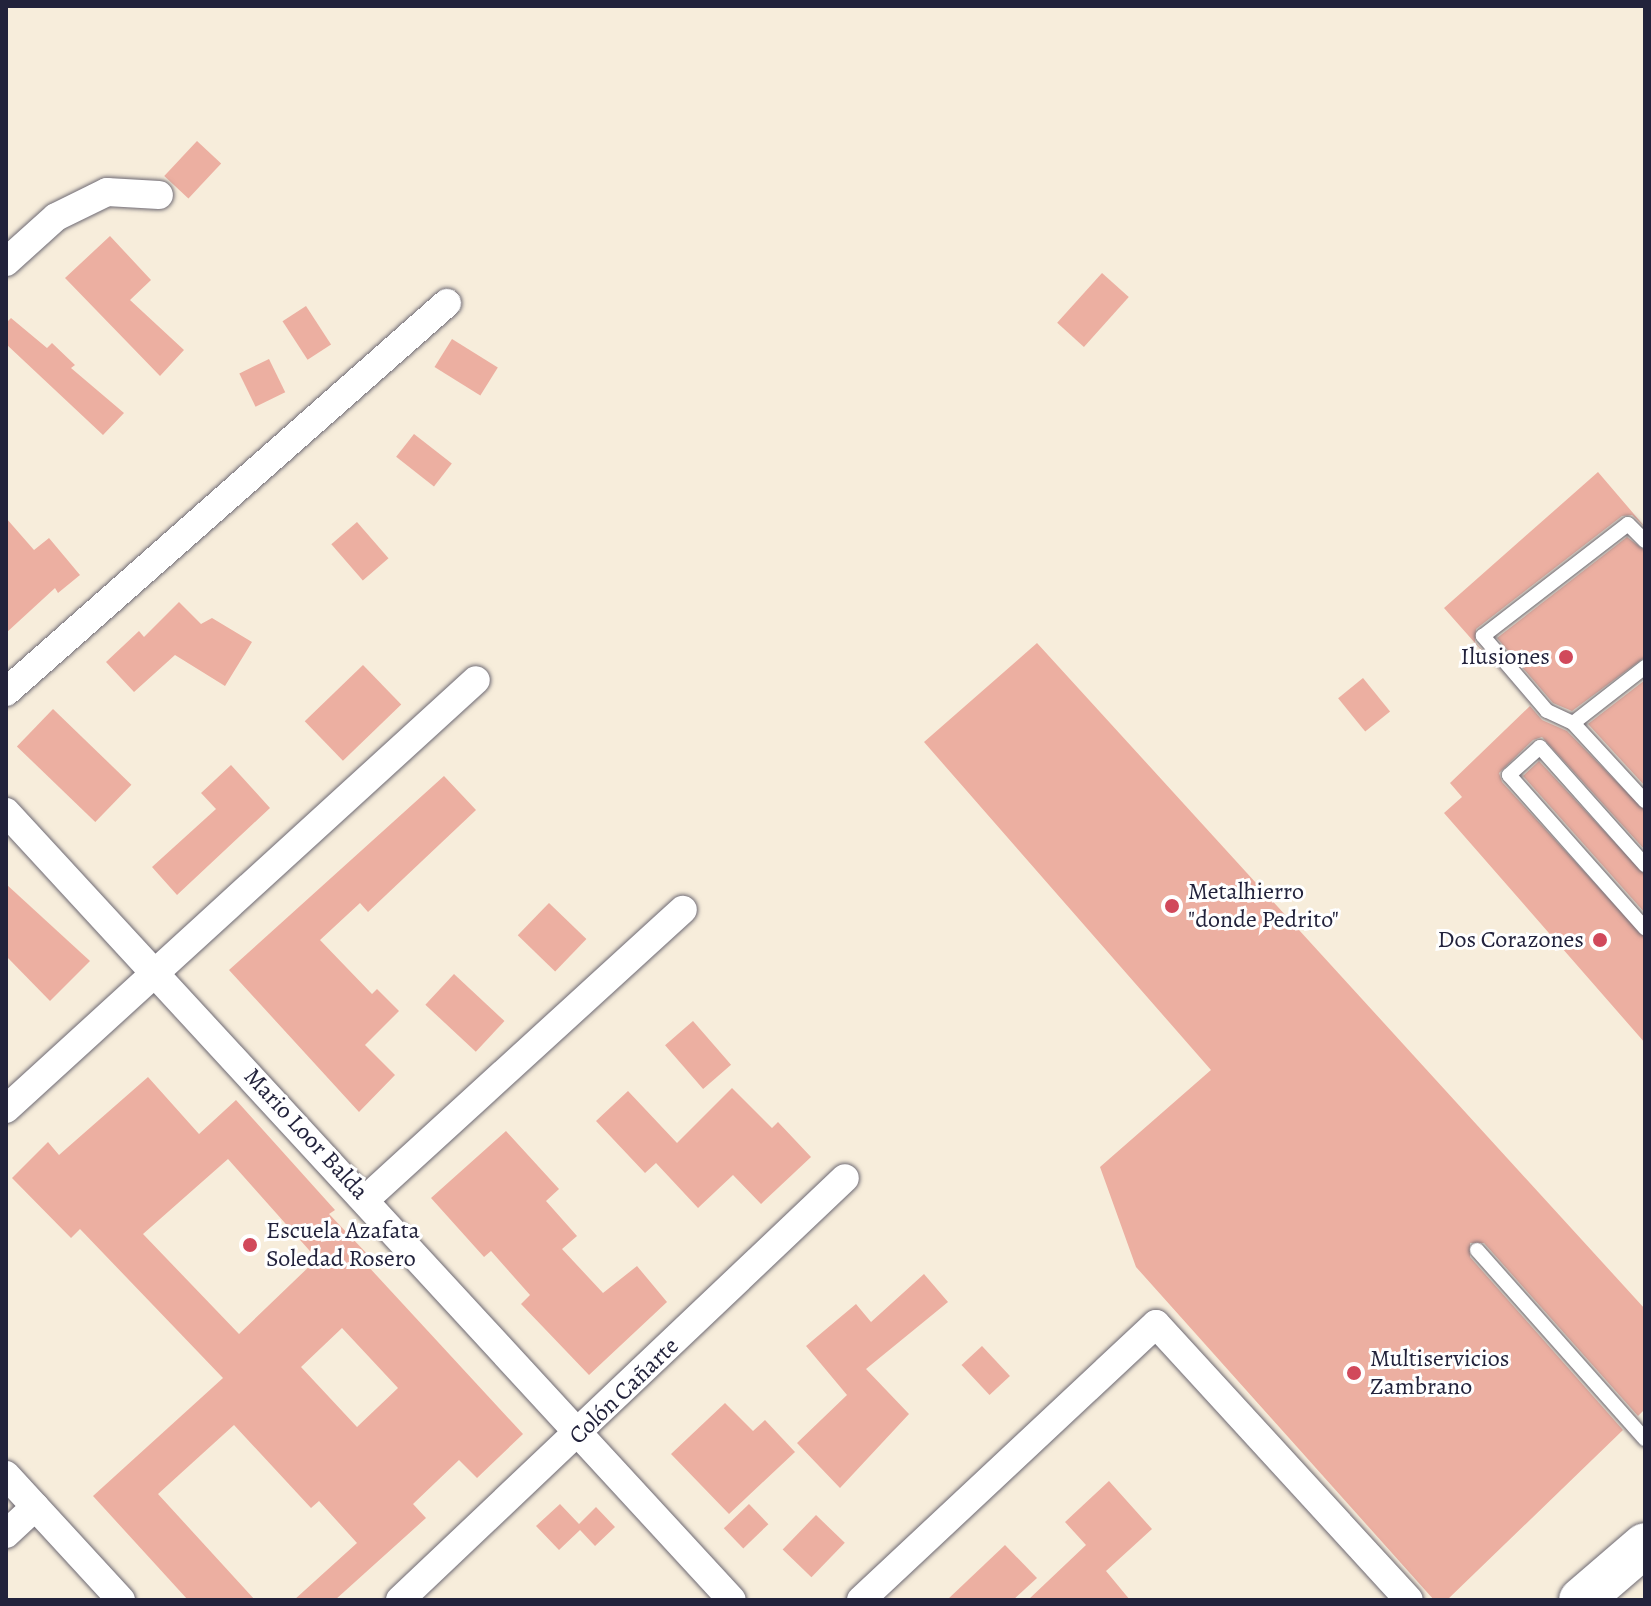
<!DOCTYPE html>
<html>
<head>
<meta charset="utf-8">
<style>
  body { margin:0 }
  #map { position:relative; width:1651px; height:1606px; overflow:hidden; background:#f7eddb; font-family:Alegreya,serif }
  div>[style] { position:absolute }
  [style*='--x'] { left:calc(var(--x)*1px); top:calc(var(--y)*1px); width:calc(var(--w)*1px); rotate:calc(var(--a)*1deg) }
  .building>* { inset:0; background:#ecafa1; transform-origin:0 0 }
  .roads { filter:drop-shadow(0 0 2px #6d6973) drop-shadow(0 0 2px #6d6973) }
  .service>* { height:14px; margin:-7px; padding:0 7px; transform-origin:7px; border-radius:7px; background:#fff }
  .minor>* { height:28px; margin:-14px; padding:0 14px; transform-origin:14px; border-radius:14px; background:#fff }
  .trunk>* { height:44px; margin:-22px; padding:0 22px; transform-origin:22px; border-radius:22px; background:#fff }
  .dots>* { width:22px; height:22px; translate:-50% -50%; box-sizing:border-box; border:4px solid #fff; border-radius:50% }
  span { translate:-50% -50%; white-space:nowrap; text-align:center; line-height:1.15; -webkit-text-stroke:6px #fff; paint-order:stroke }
  .poi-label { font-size:24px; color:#22223b }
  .right { translate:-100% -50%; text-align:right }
  .left { translate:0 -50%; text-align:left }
  .street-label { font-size:24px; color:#22223b }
  .frame { position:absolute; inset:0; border:8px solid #22223b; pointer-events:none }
</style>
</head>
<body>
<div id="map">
  <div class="building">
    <i style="left:197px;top:141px;width:33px;height:48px;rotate:43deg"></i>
    <i style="clip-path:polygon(110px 236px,151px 280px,130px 300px,184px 350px,160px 376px,65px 278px)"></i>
    <i style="left:1102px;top:273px;width:36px;height:67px;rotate:42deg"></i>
    <i style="left:306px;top:306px;width:46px;height:28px;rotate:57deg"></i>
    <i style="clip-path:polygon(11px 318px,47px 348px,52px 343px,75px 365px,71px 368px,124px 413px,103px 435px,6px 344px,6px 323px)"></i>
    <i style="left:452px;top:339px;width:54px;height:33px;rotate:32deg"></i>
    <i style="left:269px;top:359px;width:37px;height:33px;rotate:64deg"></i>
    <i style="left:414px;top:434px;width:48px;height:29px;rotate:38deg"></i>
    <i style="clip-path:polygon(1598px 472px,1645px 527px,1632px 515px,1622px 516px,1476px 629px,1475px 642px,1506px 678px,1444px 608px)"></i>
    <i style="clip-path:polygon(6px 518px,34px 550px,49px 538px,80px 575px,58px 593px,55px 588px,6px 633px)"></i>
    <i style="left:357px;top:522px;width:48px;height:34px;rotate:49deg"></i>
    <i style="clip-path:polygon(1627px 537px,1645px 551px,1645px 657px,1572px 711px,1553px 703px,1497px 638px)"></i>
    <i style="clip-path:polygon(179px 602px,201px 624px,212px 618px,252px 642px,225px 686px,175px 655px,134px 692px,106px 662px,139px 631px,144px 637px)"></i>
    <i style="clip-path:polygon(1037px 643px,1645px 1309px,1645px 1409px,1638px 1416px,1484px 1243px,1470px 1243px,1470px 1257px,1623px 1430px,1447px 1600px,1434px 1600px,1136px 1267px,1100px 1167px,1211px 1070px,924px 742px)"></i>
    <i style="left:363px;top:665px;width:55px;height:81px;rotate:46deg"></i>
    <i style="left:1363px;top:678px;width:43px;height:32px;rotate:51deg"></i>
    <i style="clip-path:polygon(1645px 680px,1645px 786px,1588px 724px)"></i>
    <i style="clip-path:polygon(1530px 706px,1542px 720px,1567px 731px,1645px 811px,1645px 850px,1542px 737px,1533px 740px,1499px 773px,1502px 782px,1645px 938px,1645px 1043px,1444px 813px,1462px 797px,1450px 783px)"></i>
    <i style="left:53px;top:709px;width:109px;height:52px;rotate:44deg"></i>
    <i style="clip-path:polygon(1539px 761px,1645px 875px,1645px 913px,1523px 776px)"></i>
    <i style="clip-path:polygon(231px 765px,270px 808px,177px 895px,152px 867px,216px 809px,201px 793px)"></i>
    <i style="clip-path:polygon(444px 776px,476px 810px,368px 912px,360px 903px,320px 940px,372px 994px,377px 989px,399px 1011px,365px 1045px,395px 1075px,359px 1112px,229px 970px)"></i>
    <i style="clip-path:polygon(6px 884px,90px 961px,50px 1001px,6px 956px)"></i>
    <i style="left:549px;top:903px;width:52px;height:45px;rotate:44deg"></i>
    <i style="left:454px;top:974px;width:69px;height:42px;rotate:43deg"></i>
    <i style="left:693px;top:1021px;width:58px;height:37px;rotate:49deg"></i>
    <i style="clip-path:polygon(evenodd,148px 1077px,199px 1134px,236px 1100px,335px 1210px,329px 1214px,372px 1259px,366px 1264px,523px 1434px,477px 1478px,459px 1460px,413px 1504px,426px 1518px,335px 1600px,294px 1600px,357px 1543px,319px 1501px,311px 1508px,234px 1425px,158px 1494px,255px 1600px,188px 1600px,93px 1496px,223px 1378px,80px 1229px,71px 1238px,12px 1178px,48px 1142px,59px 1155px,148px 1077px,228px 1159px,317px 1259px,239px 1334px,143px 1234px,228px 1159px,148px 1077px,342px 1328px,398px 1388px,357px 1427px,301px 1367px,342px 1328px)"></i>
    <i style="clip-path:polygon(732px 1088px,772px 1128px,778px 1122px,811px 1157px,761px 1204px,733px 1175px,698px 1208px,656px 1163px,645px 1173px,596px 1121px,628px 1091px,677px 1143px)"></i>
    <i style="clip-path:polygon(506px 1131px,559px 1189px,546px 1201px,577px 1236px,562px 1249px,603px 1293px,637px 1266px,667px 1302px,589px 1375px,521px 1304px,530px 1295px,491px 1251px,484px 1257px,431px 1198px)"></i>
    <i style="clip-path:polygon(924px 1274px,948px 1302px,866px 1369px,909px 1414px,840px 1488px,797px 1443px,847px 1395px,806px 1346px,856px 1304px,871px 1322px)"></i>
    <i style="left:982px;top:1346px;width:41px;height:28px;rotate:47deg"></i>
    <i style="clip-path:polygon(725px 1403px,753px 1431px,765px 1420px,795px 1452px,729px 1514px,671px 1454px)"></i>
    <i style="clip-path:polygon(1109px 1481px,1152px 1529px,1106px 1571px,1130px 1600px,1028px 1600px,1086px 1545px,1065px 1522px)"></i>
    <i style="clip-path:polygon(560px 1504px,579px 1524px,596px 1507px,615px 1527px,595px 1546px,580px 1530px,559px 1550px,536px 1526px)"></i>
    <i style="left:749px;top:1504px;width:28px;height:35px;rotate:46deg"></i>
    <i style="left:816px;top:1515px;width:40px;height:48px;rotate:44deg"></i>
    <i style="clip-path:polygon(1005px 1545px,1037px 1578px,1013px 1600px,947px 1600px)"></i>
  </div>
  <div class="roads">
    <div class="service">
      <i style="--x:1645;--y:667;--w:91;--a:142.1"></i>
      <i style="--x:1573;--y:723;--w:106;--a:47.3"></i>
      <i style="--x:1573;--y:723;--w:29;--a:-155"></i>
      <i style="--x:1547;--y:711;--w:99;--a:-130.5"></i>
      <i style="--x:1483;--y:636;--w:183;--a:-37.7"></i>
      <i style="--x:1628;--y:524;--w:24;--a:45"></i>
      <i style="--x:1645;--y:865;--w:158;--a:-131.7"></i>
      <i style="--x:1540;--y:747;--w:42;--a:137.9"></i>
      <i style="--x:1509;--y:775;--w:205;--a:48.4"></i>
      <i style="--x:1477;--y:1250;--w:253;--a:48.4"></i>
    </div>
    <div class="minor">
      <i style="--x:6;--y:262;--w:67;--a:-42"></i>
      <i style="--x:56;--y:217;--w:57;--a:-26.1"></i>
      <i style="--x:107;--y:192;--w:52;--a:3.3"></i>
      <i style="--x:6;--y:692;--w:588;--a:-41.42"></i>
      <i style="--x:6;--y:812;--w:1071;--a:47.35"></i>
      <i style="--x:6;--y:1109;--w:636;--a:-42.39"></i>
      <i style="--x:366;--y:1199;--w:429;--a:-42.4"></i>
      <i style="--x:6;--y:1475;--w:170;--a:47.4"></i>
      <i style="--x:6;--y:1534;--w:40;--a:-43"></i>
      <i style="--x:400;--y:1600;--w:613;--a:-43.48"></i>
      <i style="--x:861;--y:1600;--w:404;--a:-43.1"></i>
      <i style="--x:1156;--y:1324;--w:374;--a:47.5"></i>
    </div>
    <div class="trunk">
      <i style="--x:1581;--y:1600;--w:84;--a:-40.7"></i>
    </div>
  </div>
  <div class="dots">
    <i style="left:1566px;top:657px;background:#d1495b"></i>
    <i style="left:1172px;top:906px;background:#d1495b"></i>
    <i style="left:1600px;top:940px;background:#d1495b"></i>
    <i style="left:250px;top:1245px;background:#d1495b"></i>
    <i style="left:1354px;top:1373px;background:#d1495b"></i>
  </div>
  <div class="poi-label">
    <span class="right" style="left:1550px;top:657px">Ilusiones</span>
    <span class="left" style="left:1188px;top:906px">Metalhierro<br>"donde Pedrito"</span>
    <span class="right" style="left:1584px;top:940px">Dos Corazones</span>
    <span class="left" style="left:266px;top:1245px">Escuela Azafata<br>Soledad Rosero</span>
    <span class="left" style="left:1370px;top:1373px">Multiservicios<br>Zambrano</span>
  </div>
  <div class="street-label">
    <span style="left:306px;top:1134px;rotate:47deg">Mario Loor Balda</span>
    <span style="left:624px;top:1391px;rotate:-44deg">Colón Cañarte</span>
  </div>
  <div class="frame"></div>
</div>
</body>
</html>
